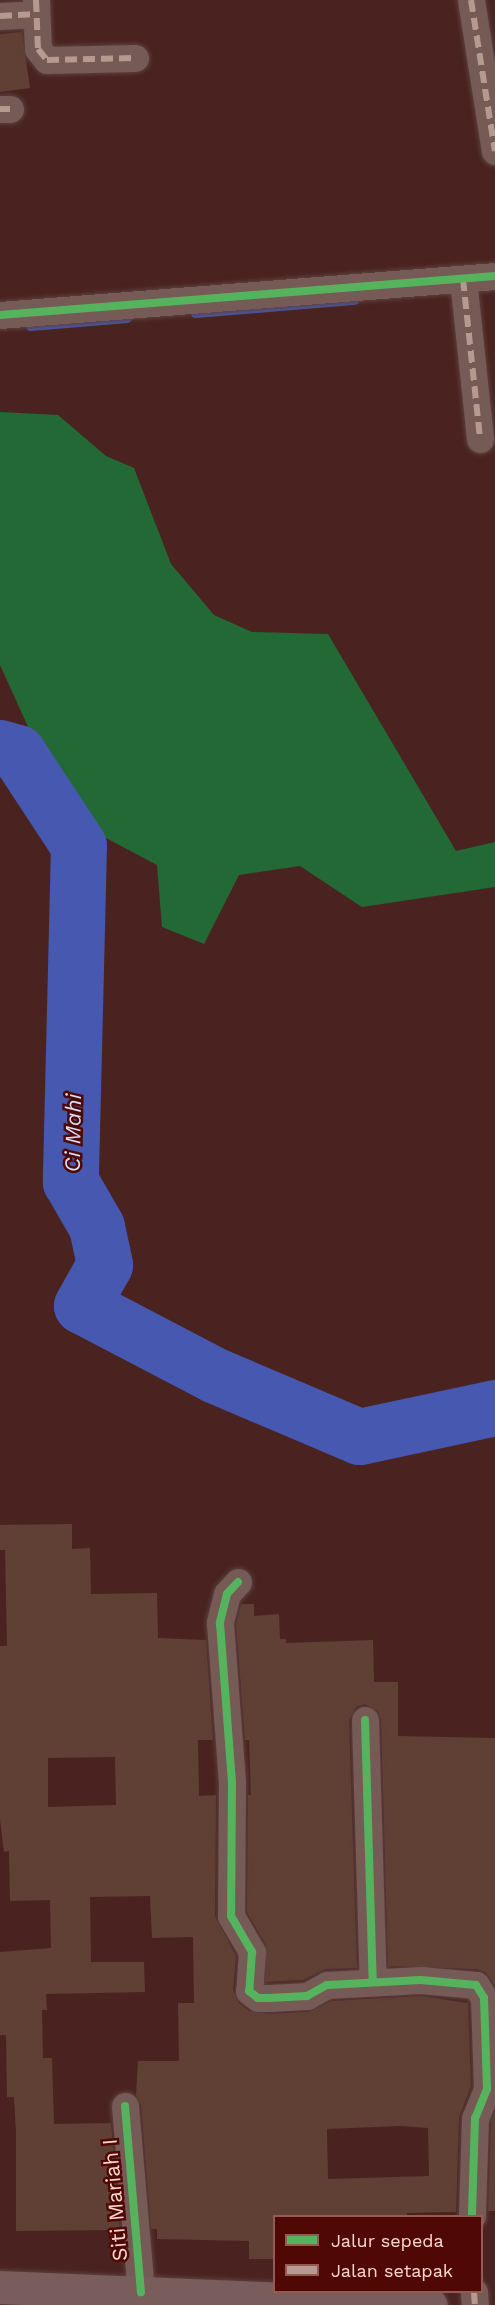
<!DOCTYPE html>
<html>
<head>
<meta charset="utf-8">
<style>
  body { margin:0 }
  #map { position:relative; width:495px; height:2305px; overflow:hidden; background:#4a2320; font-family:"Work Sans",sans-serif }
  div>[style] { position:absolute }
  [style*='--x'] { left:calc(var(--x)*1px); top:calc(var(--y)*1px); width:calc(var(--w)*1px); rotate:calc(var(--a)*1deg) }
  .forest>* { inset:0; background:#226936 }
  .stream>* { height:9px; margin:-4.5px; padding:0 4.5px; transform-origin:4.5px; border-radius:4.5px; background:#4658af }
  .river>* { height:56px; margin:-28px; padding:0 28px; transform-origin:28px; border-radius:28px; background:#4658af }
  .building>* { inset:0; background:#604034 }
  .roads { filter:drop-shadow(0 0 2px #5d403e) drop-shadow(0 0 2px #5d403e) }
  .minor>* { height:27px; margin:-13.5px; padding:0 13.5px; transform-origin:13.5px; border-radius:13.5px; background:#765a56 }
  .secondary>* { height:33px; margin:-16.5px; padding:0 16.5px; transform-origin:16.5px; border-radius:16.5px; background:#785d5c }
  .quiet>* { height:6px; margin-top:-3px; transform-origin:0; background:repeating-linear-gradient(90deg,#b69a8f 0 12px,transparent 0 18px) }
  .cycleway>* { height:8px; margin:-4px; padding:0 4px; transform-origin:4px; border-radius:4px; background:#56b35d }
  span { translate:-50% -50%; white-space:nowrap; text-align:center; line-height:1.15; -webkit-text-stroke:5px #4f0803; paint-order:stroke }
  .street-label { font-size:21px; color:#fbd7d1 }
  .water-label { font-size:22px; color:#d6dff8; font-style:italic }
  .legend { position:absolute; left:273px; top:2215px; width:210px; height:78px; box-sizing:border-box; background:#4f0803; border:2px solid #945b55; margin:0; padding:8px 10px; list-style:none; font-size:18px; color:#fbd7d1 }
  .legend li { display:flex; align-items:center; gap:12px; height:30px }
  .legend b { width:30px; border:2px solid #945b55 }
</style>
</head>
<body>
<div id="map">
  <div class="forest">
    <i style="clip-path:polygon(0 412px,58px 415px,106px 456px,134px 468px,171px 564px,214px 615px,252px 632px,328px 634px,456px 851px,495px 842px,495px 887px,362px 907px,300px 866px,239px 875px,204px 944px,162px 927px,157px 865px,70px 819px,0 665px)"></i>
  </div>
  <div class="stream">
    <i style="--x:195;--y:313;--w:160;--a:-4.7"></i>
    <i style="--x:30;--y:326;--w:97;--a:-4.7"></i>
  </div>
  <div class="river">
    <i style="--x:0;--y:748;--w:19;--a:16"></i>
    <i style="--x:18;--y:753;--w:111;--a:56.7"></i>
    <i style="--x:79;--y:846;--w:336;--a:91.4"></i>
    <i style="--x:71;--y:1182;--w:52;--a:60"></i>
    <i style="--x:97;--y:1227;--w:39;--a:78"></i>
    <i style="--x:105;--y:1265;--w:47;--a:119.3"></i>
    <i style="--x:82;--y:1306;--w:151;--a:27.6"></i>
    <i style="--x:216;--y:1376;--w:156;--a:23"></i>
    <i style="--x:360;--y:1437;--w:138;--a:-12.1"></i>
  </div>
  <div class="building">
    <i style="clip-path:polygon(22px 32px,30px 88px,0 92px,0 34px)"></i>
    <i style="clip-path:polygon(evenodd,72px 1524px,72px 1549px,90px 1548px,91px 1594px,157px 1593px,158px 1638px,206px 1640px,213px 1740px,198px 1740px,199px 1796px,216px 1795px,215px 1916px,236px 1956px,233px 1990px,239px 2003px,249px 2011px,269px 2014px,308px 2012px,331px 2001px,421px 1996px,468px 2003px,471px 2086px,459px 2117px,456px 2212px,407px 2213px,407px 2217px,274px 2217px,274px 2259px,249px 2259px,249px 2241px,157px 2239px,157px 2229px,151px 2229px,141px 2105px,136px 2095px,138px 2061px,179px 2061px,178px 2003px,194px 2003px,193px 1937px,152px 1938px,150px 1896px,90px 1897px,91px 1962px,144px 1962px,145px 1992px,46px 1994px,47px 2010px,42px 2010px,43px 2058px,52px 2058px,54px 2124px,111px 2123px,120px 2230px,16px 2231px,16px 2132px,14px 2097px,7px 2097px,6px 2035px,0 2035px,0 1952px,51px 1948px,50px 1900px,10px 1901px,9px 1851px,4px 1852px,0 1819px,0 1646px,7px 1646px,5px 1550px,0 1550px,0 1525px,72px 1524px,115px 1757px,116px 1805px,48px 1807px,48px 1758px,115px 1757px,72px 1524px,400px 2126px,428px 2128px,429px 2176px,328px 2179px,327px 2129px,400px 2126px)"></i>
    <i style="clip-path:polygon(241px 1604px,254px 1604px,254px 1616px,279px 1614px,280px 1639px,286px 1639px,286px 1643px,373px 1640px,374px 1682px,398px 1682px,398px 1736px,495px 1738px,495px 1986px,485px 1972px,477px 1969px,388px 1966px,381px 1720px,378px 1711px,365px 1704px,356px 1707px,349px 1720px,357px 1968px,326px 1969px,303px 1980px,265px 1982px,266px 1945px,247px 1912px,248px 1795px,251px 1795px,249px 1740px,245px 1740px,236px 1624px)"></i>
    <i style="clip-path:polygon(495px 2111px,495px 2211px,488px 2211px,491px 2121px)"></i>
  </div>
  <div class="roads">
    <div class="minor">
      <i style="--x:36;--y:0;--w:49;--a:87.7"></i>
      <i style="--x:38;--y:49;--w:14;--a:51"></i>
      <i style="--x:47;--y:60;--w:88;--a:-1.3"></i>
      <i style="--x:471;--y:0;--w:153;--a:81"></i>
      <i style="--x:0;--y:16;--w:36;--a:-3"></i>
      <i style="--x:0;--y:109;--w:10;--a:0"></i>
      <i style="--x:463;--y:279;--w:161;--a:83.9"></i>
      <i style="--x:0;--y:315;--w:497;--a:-4.5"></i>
      <i style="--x:238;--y:1582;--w:16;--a:133"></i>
      <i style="--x:227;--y:1594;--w:30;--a:104"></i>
      <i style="--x:220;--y:1623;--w:159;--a:85.7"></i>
      <i style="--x:232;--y:1782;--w:134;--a:90.4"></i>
      <i style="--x:231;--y:1916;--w:42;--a:59.7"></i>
      <i style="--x:252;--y:1952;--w:39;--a:94"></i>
      <i style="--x:249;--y:1991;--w:11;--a:38"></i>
      <i style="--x:258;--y:1998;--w:11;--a:0"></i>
      <i style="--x:269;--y:1998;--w:38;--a:-3"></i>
      <i style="--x:307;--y:1996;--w:23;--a:-29"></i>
      <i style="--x:327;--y:1985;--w:94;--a:-3"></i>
      <i style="--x:421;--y:1980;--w:55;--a:5.2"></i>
      <i style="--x:476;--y:1985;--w:15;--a:58"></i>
      <i style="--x:484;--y:1998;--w:91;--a:88.1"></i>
      <i style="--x:487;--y:2089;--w:31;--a:112"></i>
      <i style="--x:475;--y:2118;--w:98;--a:91.8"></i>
      <i style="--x:365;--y:1720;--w:262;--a:88.3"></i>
      <i style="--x:125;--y:2106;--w:187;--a:85.1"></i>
      <i style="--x:474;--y:2292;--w:13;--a:86"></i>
    </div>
    <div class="secondary">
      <i style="--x:0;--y:2287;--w:431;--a:2.4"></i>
    </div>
  </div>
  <div class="quiet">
    <i style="--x:36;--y:0;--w:49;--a:87.7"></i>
    <i style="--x:38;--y:49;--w:14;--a:51"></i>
    <i style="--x:47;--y:60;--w:88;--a:-1.3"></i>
    <i style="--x:471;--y:0;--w:153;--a:81"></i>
    <i style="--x:0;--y:16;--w:36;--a:-3"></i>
    <i style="--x:0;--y:109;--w:10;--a:0"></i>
    <i style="--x:463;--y:279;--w:161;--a:83.9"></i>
    <i style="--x:474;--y:2292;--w:13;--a:86"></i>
  </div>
  <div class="cycleway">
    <i style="--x:0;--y:315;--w:497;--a:-4.5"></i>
    <i style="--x:238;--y:1582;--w:16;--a:133"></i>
    <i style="--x:227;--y:1594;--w:30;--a:104"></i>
    <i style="--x:220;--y:1623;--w:159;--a:85.7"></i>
    <i style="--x:232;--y:1782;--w:134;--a:90.4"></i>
    <i style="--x:231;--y:1916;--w:42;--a:59.7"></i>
    <i style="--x:252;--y:1952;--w:39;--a:94"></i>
    <i style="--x:249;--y:1991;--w:11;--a:38"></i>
    <i style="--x:258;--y:1998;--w:11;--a:0"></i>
    <i style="--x:269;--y:1998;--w:38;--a:-3"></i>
    <i style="--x:307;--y:1996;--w:23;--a:-29"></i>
    <i style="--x:327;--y:1985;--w:94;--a:-3"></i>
    <i style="--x:421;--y:1980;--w:55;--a:5.2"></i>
    <i style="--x:476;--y:1985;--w:15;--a:58"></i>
    <i style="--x:484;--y:1998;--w:91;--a:88.1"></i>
    <i style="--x:487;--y:2089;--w:31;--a:112"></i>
    <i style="--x:475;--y:2118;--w:98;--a:91.8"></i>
    <i style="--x:365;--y:1720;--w:262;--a:88.3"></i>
    <i style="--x:125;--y:2106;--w:187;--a:85.1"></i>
  </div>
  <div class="street-label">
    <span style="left:115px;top:2200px;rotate:-95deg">Siti Mariah I</span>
  </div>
  <div class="water-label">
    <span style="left:73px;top:1133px;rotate:-89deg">Ci Mahi</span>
  </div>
  <ul class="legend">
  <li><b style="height:8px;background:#56b35d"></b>Jalur sepeda</li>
  <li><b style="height:8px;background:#b69a8f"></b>Jalan setapak</li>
  </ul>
</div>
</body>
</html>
